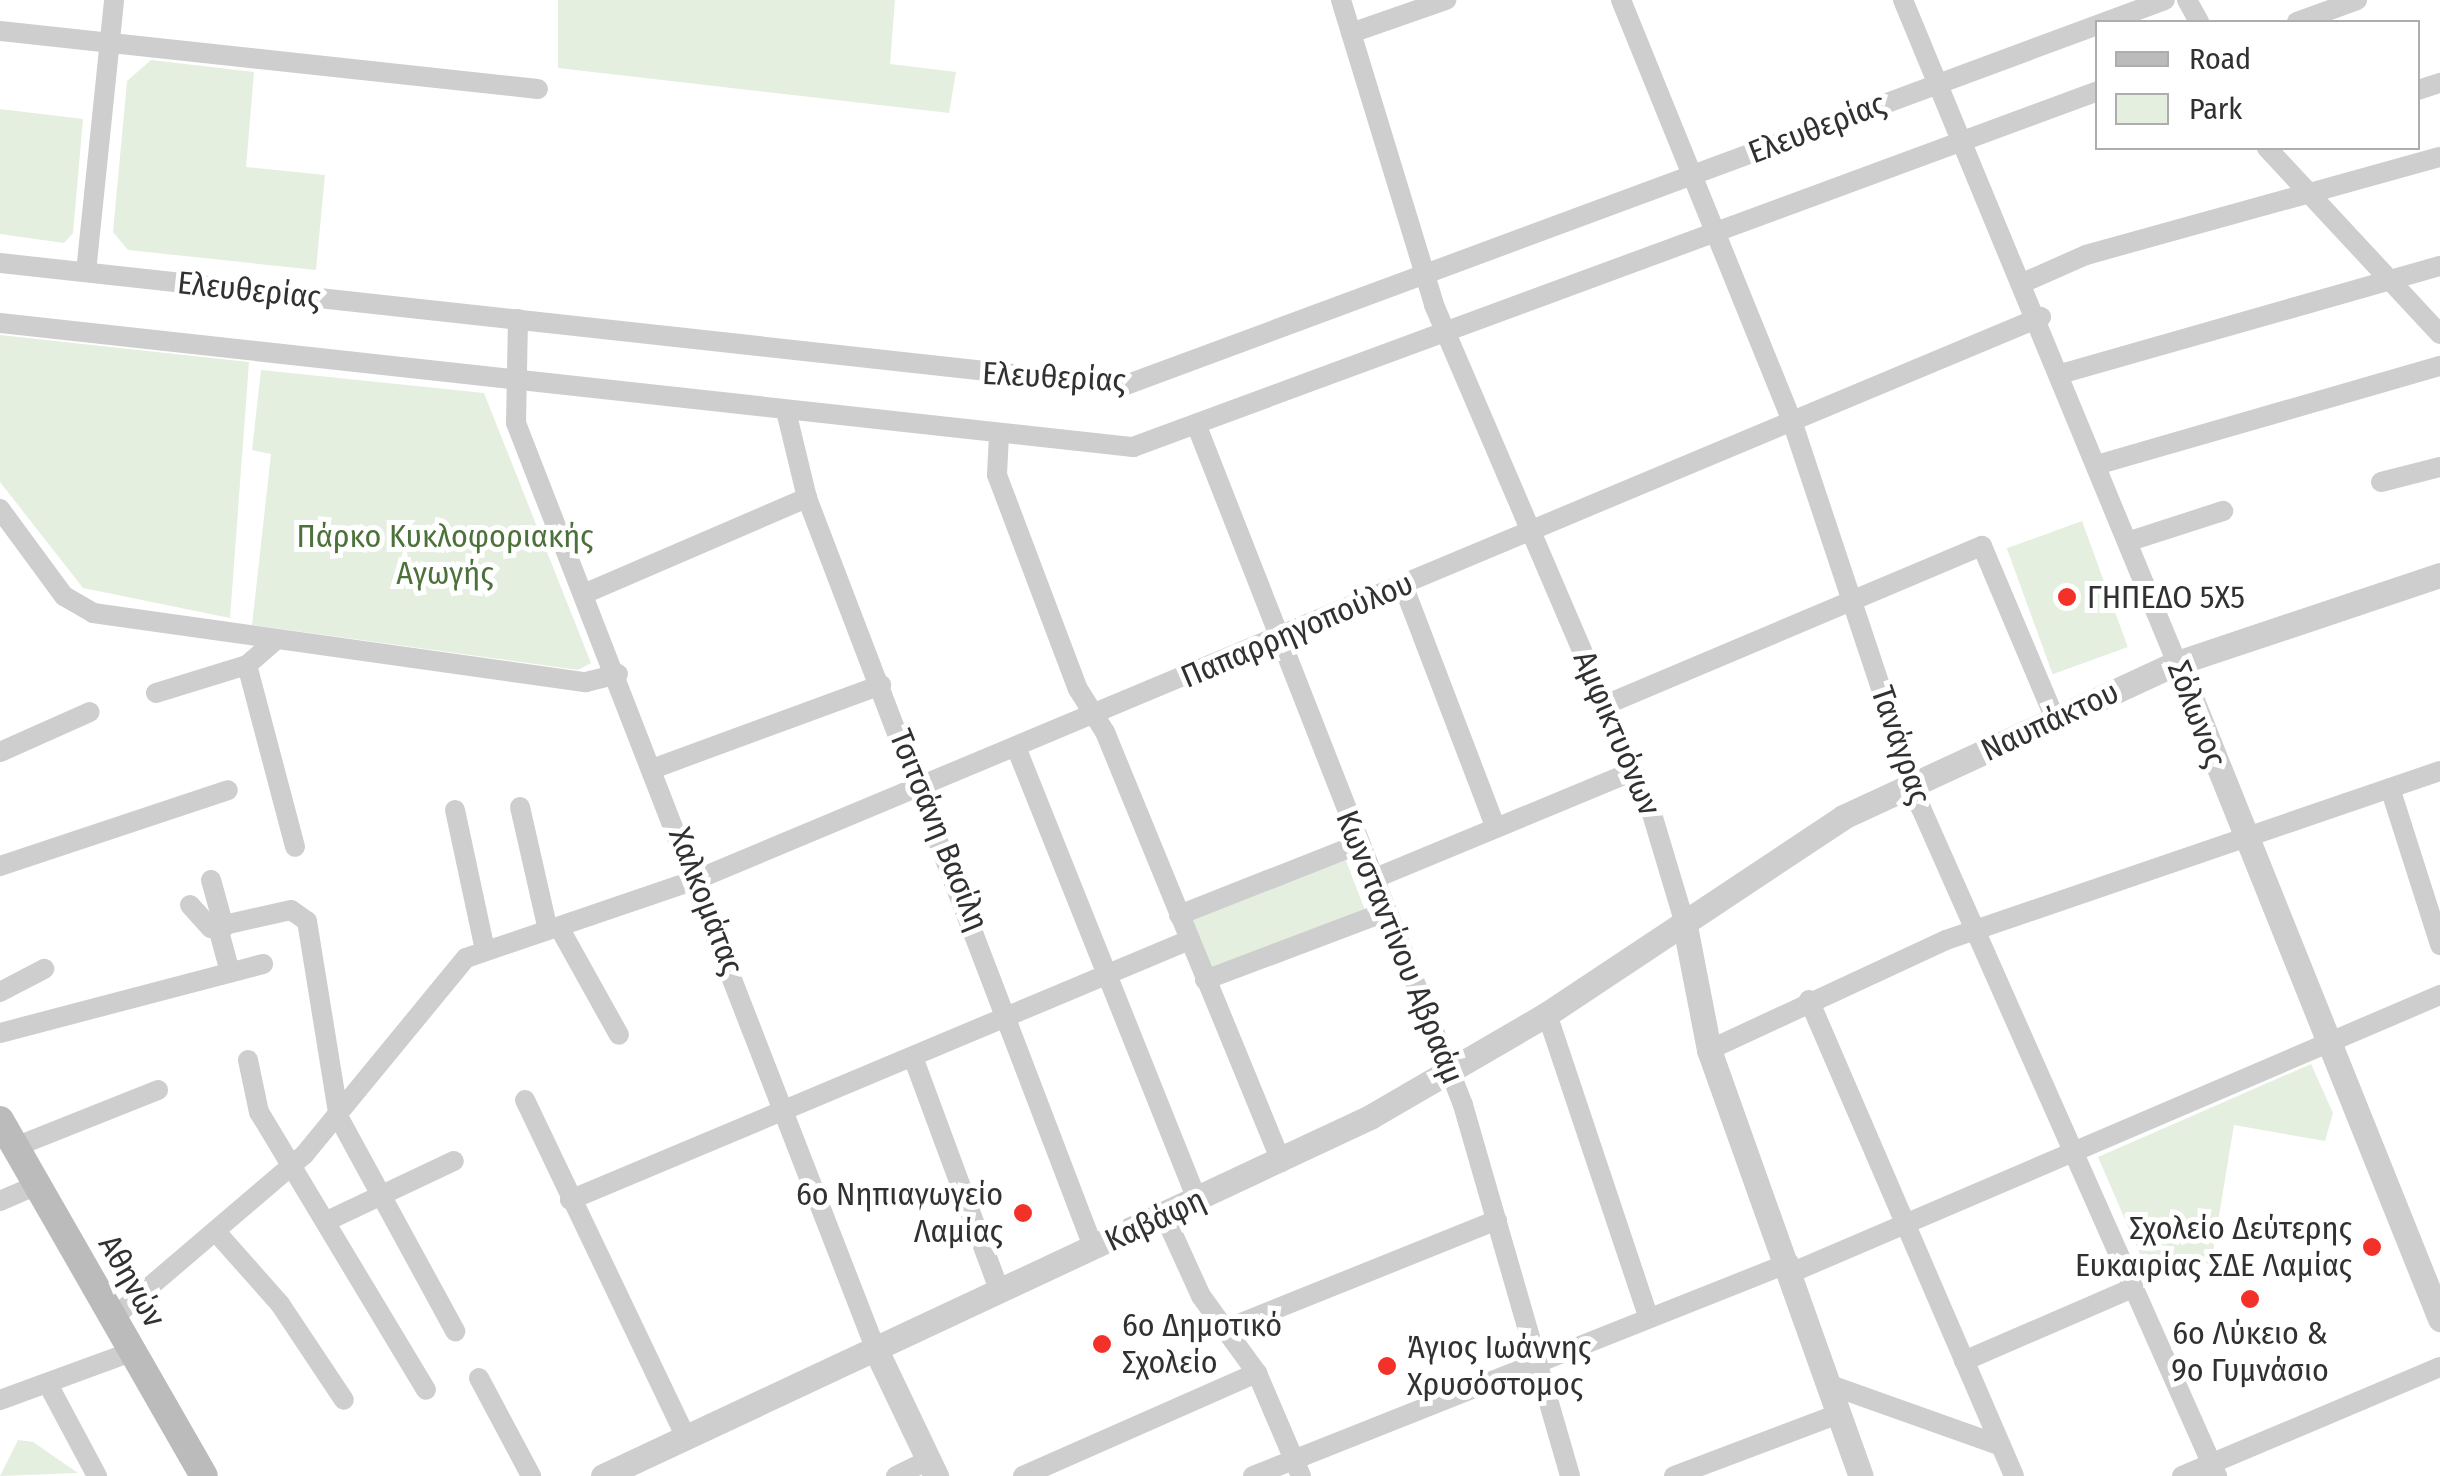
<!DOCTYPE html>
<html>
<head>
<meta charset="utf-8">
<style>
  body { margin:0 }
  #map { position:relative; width:2440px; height:1476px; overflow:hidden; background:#fff; font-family:"Fira Sans Condensed",sans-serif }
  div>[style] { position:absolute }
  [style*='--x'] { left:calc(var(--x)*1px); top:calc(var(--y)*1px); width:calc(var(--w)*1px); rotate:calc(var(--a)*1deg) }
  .green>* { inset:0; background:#e5efdf; transform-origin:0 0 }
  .minor>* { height:20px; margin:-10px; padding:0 10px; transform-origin:10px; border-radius:10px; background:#cecece }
  .tertiary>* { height:25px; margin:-12.5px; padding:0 12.5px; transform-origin:12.5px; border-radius:12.5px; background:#cecece }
  .secondary>* { height:28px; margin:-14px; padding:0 14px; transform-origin:14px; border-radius:14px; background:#bbb }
  .dots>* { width:28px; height:28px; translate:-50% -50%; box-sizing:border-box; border:5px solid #fff; border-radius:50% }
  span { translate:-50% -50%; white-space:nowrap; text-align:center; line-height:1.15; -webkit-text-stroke:10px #fff; paint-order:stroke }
  .street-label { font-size:32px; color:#313131 }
  .park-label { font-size:32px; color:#4d713a }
  .poi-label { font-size:32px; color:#313131 }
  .left { translate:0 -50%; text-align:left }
  .right { translate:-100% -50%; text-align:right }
  .legend { position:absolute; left:2095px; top:20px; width:325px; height:130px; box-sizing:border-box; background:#fff; border:2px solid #adadad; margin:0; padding:12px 18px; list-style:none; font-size:30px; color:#313131 }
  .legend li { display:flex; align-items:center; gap:20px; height:50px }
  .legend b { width:50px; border:2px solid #adadad }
</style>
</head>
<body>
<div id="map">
  <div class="green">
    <i style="clip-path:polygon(558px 0,895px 0,890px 64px,956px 72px,949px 113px,558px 68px)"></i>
    <i style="clip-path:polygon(151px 60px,254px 72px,246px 167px,325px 175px,316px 270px,128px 250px,113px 232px,127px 81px)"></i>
    <i style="clip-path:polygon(0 109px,83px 119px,73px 233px,64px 243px,0 234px)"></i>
    <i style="clip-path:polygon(0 335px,249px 362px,230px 618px,83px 588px,0 482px)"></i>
    <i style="clip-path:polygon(261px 370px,484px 393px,591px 663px,578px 670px,252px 625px,271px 454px,252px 450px)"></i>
    <i style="left:2082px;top:521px;width:134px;height:80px;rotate:70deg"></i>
    <i style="left:1345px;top:858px;width:58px;height:168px;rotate:69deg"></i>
    <i style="clip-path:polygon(2311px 1064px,2333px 1113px,2325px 1141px,2234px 1125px,2211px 1264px,2140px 1254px,2098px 1157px)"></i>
    <i style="clip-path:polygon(18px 1440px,33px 1442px,78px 1473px,0 1476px)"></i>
  </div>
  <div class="minor">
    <i style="--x:1341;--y:0;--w:319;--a:73"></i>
    <i style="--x:1434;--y:305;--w:554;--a:66.81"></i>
    <i style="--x:1652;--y:814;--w:112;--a:73.3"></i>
    <i style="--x:1621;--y:0;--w:454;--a:67.9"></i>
    <i style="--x:1792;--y:421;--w:408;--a:71.6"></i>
    <i style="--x:1921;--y:808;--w:731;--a:66.1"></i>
    <i style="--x:1903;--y:0;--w:717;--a:67.55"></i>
    <i style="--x:2187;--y:0;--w:25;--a:61"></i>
    <i style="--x:2297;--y:22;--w:64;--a:-20.1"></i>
    <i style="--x:0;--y:31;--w:541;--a:6.15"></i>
    <i style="--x:1351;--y:33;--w:101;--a:-19.2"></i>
    <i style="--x:2418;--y:90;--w:23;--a:-18"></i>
    <i style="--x:2267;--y:148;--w:254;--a:47.1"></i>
    <i style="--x:0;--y:263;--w:1130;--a:6.25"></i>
    <i style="--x:1123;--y:386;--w:1111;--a:-20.33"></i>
    <i style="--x:86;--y:272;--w:273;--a:-84.1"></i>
    <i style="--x:2025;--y:282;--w:67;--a:-23.9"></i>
    <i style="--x:2086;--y:255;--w:367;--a:-15.5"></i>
    <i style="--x:518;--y:319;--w:104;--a:91.1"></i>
    <i style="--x:516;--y:423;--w:994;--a:68.78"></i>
    <i style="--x:0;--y:323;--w:1140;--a:6.25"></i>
    <i style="--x:1133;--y:447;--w:1029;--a:-20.25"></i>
    <i style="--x:2064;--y:373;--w:391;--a:-15.9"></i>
    <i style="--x:786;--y:411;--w:89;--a:76.4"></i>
    <i style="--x:807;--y:498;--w:804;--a:69.09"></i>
    <i style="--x:1198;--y:429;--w:726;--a:68.59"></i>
    <i style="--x:1463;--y:1105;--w:386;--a:73.9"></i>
    <i style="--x:999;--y:435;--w:40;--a:92.9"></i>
    <i style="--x:997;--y:475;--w:229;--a:69.3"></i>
    <i style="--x:1078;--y:689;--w:51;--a:57.9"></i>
    <i style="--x:1105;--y:732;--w:465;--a:67.7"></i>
    <i style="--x:2100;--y:464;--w:354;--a:-16.1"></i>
    <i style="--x:2381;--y:482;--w:61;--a:-14.3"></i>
    <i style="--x:0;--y:509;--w:108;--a:53.7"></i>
    <i style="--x:64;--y:596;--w:34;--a:30"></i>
    <i style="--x:93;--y:613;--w:498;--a:8"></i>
    <i style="--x:586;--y:682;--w:33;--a:-14"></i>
    <i style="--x:2130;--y:541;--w:98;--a:-17.9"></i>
    <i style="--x:1403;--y:585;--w:260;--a:69.1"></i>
    <i style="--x:586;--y:593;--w:241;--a:-23.3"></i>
    <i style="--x:277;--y:639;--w:40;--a:139"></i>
    <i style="--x:247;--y:665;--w:188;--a:75.2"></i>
    <i style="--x:156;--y:693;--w:95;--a:-17.1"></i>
    <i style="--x:1605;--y:705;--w:409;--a:-22.9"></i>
    <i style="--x:1982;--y:546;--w:188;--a:67.1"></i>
    <i style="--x:1016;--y:747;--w:489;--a:68.2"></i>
    <i style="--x:0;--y:752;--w:98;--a:-24"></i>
    <i style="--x:655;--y:768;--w:241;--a:-20.2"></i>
    <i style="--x:2390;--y:788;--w:165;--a:72.3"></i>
    <i style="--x:520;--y:807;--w:126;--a:77.2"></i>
    <i style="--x:455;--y:810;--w:143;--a:77.9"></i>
    <i style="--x:0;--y:866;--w:240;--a:-18.4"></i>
    <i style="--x:1373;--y:879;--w:282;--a:-22.5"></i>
    <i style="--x:211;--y:880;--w:49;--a:74.5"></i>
    <i style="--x:190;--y:905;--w:31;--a:48"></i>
    <i style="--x:211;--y:928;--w:82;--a:-12.7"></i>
    <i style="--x:291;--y:910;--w:19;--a:35"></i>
    <i style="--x:307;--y:921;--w:200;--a:80.8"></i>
    <i style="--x:339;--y:1118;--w:243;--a:61.4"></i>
    <i style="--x:1179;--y:915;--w:193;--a:-21.5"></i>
    <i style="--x:218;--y:928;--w:46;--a:74.7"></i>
    <i style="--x:560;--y:929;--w:121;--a:60.9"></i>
    <i style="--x:1205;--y:980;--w:192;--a:-20.7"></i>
    <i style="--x:0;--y:992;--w:50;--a:-27.6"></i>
    <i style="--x:1809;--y:1000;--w:518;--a:66.7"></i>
    <i style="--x:1547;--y:1014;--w:318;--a:71.5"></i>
    <i style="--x:0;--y:1033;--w:272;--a:-14.7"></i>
    <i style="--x:1709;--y:1050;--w:261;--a:-24.9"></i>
    <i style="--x:1946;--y:940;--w:522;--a:-18.89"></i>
    <i style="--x:913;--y:1057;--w:251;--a:69.7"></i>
    <i style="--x:248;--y:1060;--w:53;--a:78.1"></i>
    <i style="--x:259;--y:1112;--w:324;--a:59"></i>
    <i style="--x:525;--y:1100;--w:373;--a:64.5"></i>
    <i style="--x:15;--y:1147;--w:154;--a:-21.7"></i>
    <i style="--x:570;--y:1200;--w:671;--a:-22.78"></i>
    <i style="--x:0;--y:1201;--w:40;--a:-23.4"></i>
    <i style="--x:1165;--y:1217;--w:87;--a:65.5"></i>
    <i style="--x:1201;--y:1296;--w:95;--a:54"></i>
    <i style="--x:1257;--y:1373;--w:112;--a:66.9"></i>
    <i style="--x:329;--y:1220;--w:138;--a:-25.3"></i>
    <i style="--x:217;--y:1233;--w:95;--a:48.4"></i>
    <i style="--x:280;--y:1304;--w:115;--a:56.3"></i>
    <i style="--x:1793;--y:1272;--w:704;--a:-23.18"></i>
    <i style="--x:113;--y:1318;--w:251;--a:-40.5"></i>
    <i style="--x:304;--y:1155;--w:255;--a:-50.6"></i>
    <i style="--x:466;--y:958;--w:245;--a:-18.8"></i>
    <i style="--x:698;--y:879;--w:1456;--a:-22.71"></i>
    <i style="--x:1226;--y:1329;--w:292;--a:-21.9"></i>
    <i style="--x:1964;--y:1361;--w:184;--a:-23.4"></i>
    <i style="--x:479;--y:1378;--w:111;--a:62"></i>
    <i style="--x:1833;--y:1386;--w:176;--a:19.6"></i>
    <i style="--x:50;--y:1388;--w:100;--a:61.9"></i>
    <i style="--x:0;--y:1400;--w:140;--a:-20.1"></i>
    <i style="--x:896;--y:1476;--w:37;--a:-26"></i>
    <i style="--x:1023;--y:1476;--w:256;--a:-23.8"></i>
    <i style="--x:1253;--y:1476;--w:577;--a:-21.67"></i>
    <i style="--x:1674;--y:1476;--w:178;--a:-20.7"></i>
    <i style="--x:2182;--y:1476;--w:280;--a:-22.9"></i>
  </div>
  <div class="tertiary">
    <i style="--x:2177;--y:663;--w:707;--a:68.15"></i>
    <i style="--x:1684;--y:921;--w:131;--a:79"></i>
    <i style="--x:1709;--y:1050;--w:452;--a:70.4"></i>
    <i style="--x:876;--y:1350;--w:140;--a:64.5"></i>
    <i style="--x:603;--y:1476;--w:847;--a:-25.08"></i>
    <i style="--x:1370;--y:1117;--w:205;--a:-30.2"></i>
    <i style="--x:1547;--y:1014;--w:356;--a:-33.6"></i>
    <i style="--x:1843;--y:817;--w:368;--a:-24.8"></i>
    <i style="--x:2177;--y:663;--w:277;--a:-18.5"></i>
  </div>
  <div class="secondary">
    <i style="--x:0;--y:1120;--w:410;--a:60.2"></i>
  </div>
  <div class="dots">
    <i style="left:2067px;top:597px;background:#f23229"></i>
    <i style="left:1023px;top:1213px;background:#f23229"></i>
    <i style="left:2372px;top:1247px;background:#f23229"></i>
    <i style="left:2250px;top:1299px;background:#f23229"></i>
    <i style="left:1102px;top:1344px;background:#f23229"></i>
    <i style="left:1387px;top:1366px;background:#f23229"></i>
  </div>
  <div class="street-label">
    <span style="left:1817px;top:128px;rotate:-21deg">Ελευθερίας</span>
    <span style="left:249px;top:290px;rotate:6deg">Ελευθερίας</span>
    <span style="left:1054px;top:377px;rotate:3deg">Ελευθερίας</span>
    <span style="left:1297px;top:630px;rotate:-23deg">Παπαρρηγοπούλου</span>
    <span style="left:2197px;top:714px;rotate:69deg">Σόλωνος</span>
    <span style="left:2050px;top:721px;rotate:-25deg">Ναυπάκτου</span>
    <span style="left:1617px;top:733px;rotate:67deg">Αμφικτυόνων</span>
    <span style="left:1901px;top:745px;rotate:71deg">Τανάγρας</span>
    <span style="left:939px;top:830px;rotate:68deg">Τσιτσάνη Βασίλη</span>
    <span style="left:706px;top:901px;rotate:69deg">Χαλκομάτας</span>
    <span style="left:1400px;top:947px;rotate:68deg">Κωνσταντίνου Αβραάμ</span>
    <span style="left:1155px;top:1220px;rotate:-25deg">Καβάφη</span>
    <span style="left:132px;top:1281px;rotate:60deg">Αθηνών</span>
  </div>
  <div class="park-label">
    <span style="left:445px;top:555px">Πάρκο Κυκλοφοριακής<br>Αγωγής</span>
  </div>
  <div class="poi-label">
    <span class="left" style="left:2087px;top:597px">ΓΗΠΕΔΟ 5X5</span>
    <span class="right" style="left:1003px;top:1213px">6ο Νηπιαγωγείο<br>Λαμίας</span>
    <span class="right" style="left:2352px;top:1247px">Σχολείο Δεύτερης<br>Ευκαιρίας ΣΔΕ Λαμίας</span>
    <span class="left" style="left:1122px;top:1344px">6ο Δημοτικό<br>Σχολείο</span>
    <span style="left:2250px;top:1352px">6ο Λύκειο &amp;<br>9ο Γυμνάσιο</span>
    <span class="left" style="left:1407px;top:1366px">Άγιος Ιωάννης<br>Χρυσόστομος</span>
  </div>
  <ul class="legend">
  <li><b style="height:12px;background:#bbb"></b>Road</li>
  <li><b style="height:28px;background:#e5efdf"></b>Park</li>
  </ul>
</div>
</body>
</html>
